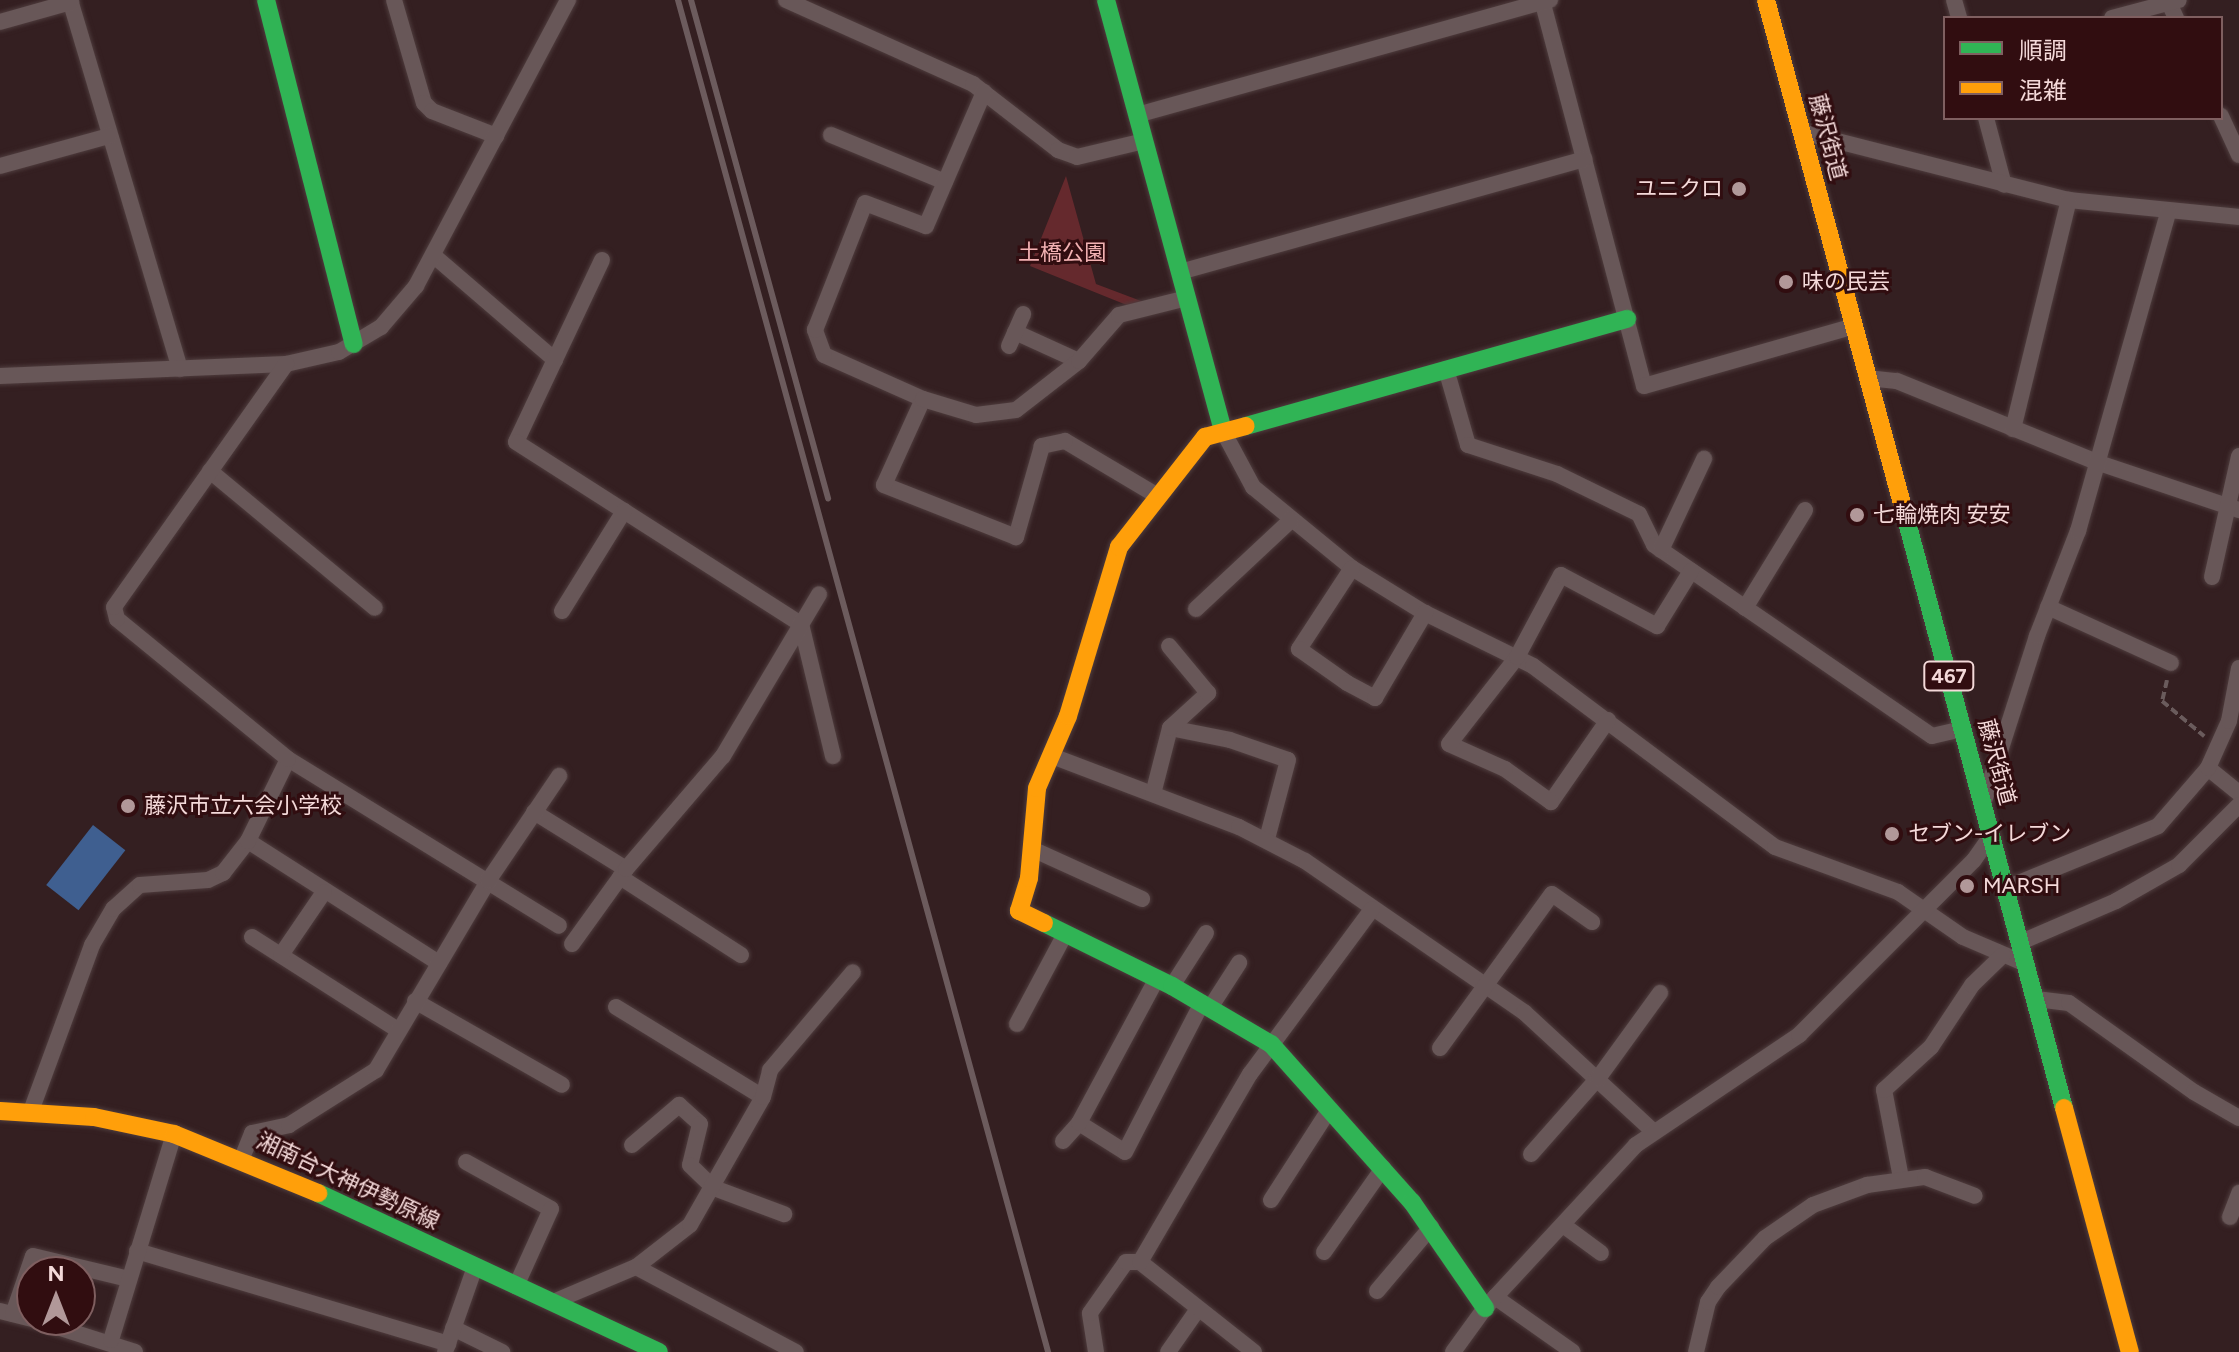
<!DOCTYPE html>
<html>
<head>
<meta charset="utf-8">
<style>
  body { margin:0 }
  #map { position:relative; width:2239px; height:1352px; overflow:hidden; background:#341f21; font-family:Figtree,"Noto Sans JP",sans-serif }
  div>[style] { position:absolute }
  [style*='--x'] { left:calc(var(--x)*1px); top:calc(var(--y)*1px); width:calc(var(--w)*1px); rotate:calc(var(--a)*1deg) }
  .green>* { inset:0; background:#65292d }
  .water>* { inset:0; background:#3f5f90; transform-origin:0 0 }
  .path>* { height:4px; margin-top:-2px; transform-origin:0; background:repeating-linear-gradient(90deg,#6a5b5c 0 8px,transparent 0 12px) }
  .roads { filter:drop-shadow(0 0 2px #4e3c3d) drop-shadow(0 0 2px #4e3c3d) }
  .street>* { height:16px; margin:-8px; padding:0 8px; transform-origin:8px; border-radius:8px; background:#685758 }
  .fast>* { height:18px; margin:-9px; padding:0 9px; transform-origin:9px; border-radius:9px; background:#30b455 }
  .slow>* { height:18px; margin:-9px; padding:0 9px; transform-origin:9px; border-radius:9px; background:#ff9f0a }
  .rail>* { height:6px; margin:-3px; padding:0 3px; transform-origin:3px; border-radius:3px; background:#6c5b5d }
  .dots>* { width:22px; height:22px; translate:-50% -50%; box-sizing:border-box; border:4px solid #310d10; border-radius:50% }
  span { translate:-50% -50%; white-space:nowrap; text-align:center; line-height:1.15; -webkit-text-stroke:6px #310d10; paint-order:stroke }
  .shield-label span { padding:2px 6px; background:#310d10; border:2px solid; border-radius:6px; -webkit-text-stroke-width:0 }
  .shield-label { font-size:20px; color:#f4d9d9; font-weight:700 }
  .street-label { font-size:22px; color:#f4d9d9 }
  .poi-label { font-size:22px; color:#f4d9d9 }
  .right { translate:-100% -50%; text-align:right }
  .left { translate:0 -50%; text-align:left }
  .park-label { font-size:22px; color:#f2b1b2 }
  .legend { position:absolute; left:1943px; top:16px; width:280px; height:104px; box-sizing:border-box; background:#310d10; border:2px solid #7f5f60; margin:0; padding:10px 14px; list-style:none; font-size:24px; color:#f4d9d9 }
  .legend li { display:flex; align-items:center; gap:16px; height:40px }
  .legend b { width:40px; border:2px solid #7f5f60 }
  .north { position:absolute; left:16px; top:1256px; width:80px; height:80px; box-sizing:border-box; background:#310d10; border:2px solid #7f5f60; border-radius:50%; rotate:0deg; font-size:22px; font-weight:700; line-height:32px; text-align:center; color:#f4d9d9 }
  .north::after { content:''; display:block; margin:auto; width:28px; height:36px; background:#b19899; clip-path:polygon(50% 0,100% 100%,50% 72%,0 100%) }
</style>
</head>
<body>
<div id="map">
  <div class="green">
    <i style="clip-path:polygon(1066px 176px,1096px 284px,1149px 304px,1134px 308px,1030px 266px)"></i>
  </div>
  <div class="water">
    <i style="left:93px;top:825px;width:41px;height:76px;rotate:38deg"></i>
  </div>
  <div class="path">
    <i style="--x:2167;--y:680;--w:22;--a:103"></i>
    <i style="--x:2162;--y:701;--w:55;--a:39.8"></i>
  </div>
  <div class="roads">
    <div class="street">
      <i style="--x:70;--y:0;--w:385;--a:73.4"></i>
      <i style="--x:394;--y:0;--w:107;--a:73.8"></i>
      <i style="--x:424;--y:103;--w:11;--a:45"></i>
      <i style="--x:432;--y:111;--w:69;--a:21.3"></i>
      <i style="--x:786;--y:0;--w:205;--a:24.2"></i>
      <i style="--x:973;--y:84;--w:108;--a:37.8"></i>
      <i style="--x:1058;--y:150;--w:20;--a:20"></i>
      <i style="--x:1077;--y:157;--w:69;--a:-13.4"></i>
      <i style="--x:1542;--y:0;--w:399;--a:75.2"></i>
      <i style="--x:1644;--y:386;--w:218;--a:-15.9"></i>
      <i style="--x:1954;--y:0;--w:19;--a:74"></i>
      <i style="--x:2169;--y:3;--w:17;--a:65"></i>
      <i style="--x:2112;--y:18;--w:69;--a:-15"></i>
      <i style="--x:0;--y:22;--w:74;--a:-15.7"></i>
      <i style="--x:1137;--y:115;--w:429;--a:-15.6"></i>
      <i style="--x:2221;--y:116;--w:43;--a:65.2"></i>
      <i style="--x:1986;--y:118;--w:69;--a:75"></i>
      <i style="--x:1802;--y:132;--w:276;--a:14.3"></i>
      <i style="--x:2069;--y:200;--w:171;--a:5.7"></i>
      <i style="--x:831;--y:135;--w:123;--a:22.4"></i>
      <i style="--x:0;--y:166;--w:113;--a:-15.4"></i>
      <i style="--x:433;--y:255;--w:161;--a:40.7"></i>
      <i style="--x:602;--y:260;--w:201;--a:115.3"></i>
      <i style="--x:516;--y:442;--w:338;--a:32.6"></i>
      <i style="--x:801;--y:624;--w:136;--a:76.4"></i>
      <i style="--x:1180;--y:272;--w:420;--a:-15.6"></i>
      <i style="--x:1015;--y:332;--w:70;--a:24.4"></i>
      <i style="--x:1009;--y:346;--w:35;--a:-66"></i>
      <i style="--x:1446;--y:369;--w:79;--a:73.9"></i>
      <i style="--x:1468;--y:445;--w:94;--a:18"></i>
      <i style="--x:1557;--y:474;--w:91;--a:26"></i>
      <i style="--x:1639;--y:514;--w:34;--a:64"></i>
      <i style="--x:1654;--y:545;--w:337;--a:34.5"></i>
      <i style="--x:1932;--y:736;--w:32;--a:-13"></i>
      <i style="--x:0;--y:376;--w:286;--a:-2.4"></i>
      <i style="--x:286;--y:364;--w:54;--a:-12.8"></i>
      <i style="--x:339;--y:352;--w:49;--a:-30.8"></i>
      <i style="--x:381;--y:327;--w:54;--a:-49.5"></i>
      <i style="--x:416;--y:286;--w:324;--a:-62"></i>
      <i style="--x:1867;--y:378;--w:30;--a:6"></i>
      <i style="--x:1897;--y:381;--w:218;--a:22.1"></i>
      <i style="--x:2099;--y:463;--w:148;--a:18.6"></i>
      <i style="--x:923;--y:399;--w:108;--a:-156"></i>
      <i style="--x:824;--y:355;--w:27;--a:-110"></i>
      <i style="--x:815;--y:330;--w:136;--a:-68.5"></i>
      <i style="--x:865;--y:203;--w:65;--a:20.7"></i>
      <i style="--x:926;--y:226;--w:146;--a:-66.6"></i>
      <i style="--x:2013;--y:429;--w:236;--a:-76.3"></i>
      <i style="--x:1223;--y:431;--w:64;--a:61.8"></i>
      <i style="--x:1253;--y:487;--w:128;--a:39.3"></i>
      <i style="--x:1352;--y:568;--w:86;--a:31.7"></i>
      <i style="--x:1425;--y:613;--w:120;--a:26.1"></i>
      <i style="--x:1533;--y:666;--w:302;--a:36.8"></i>
      <i style="--x:1775;--y:847;--w:131;--a:20.1"></i>
      <i style="--x:1898;--y:892;--w:79;--a:34.7"></i>
      <i style="--x:1963;--y:937;--w:69;--a:23.2"></i>
      <i style="--x:210;--y:471;--w:214;--a:39.7"></i>
      <i style="--x:1156;--y:495;--w:106;--a:-149.3"></i>
      <i style="--x:1065;--y:441;--w:24;--a:168"></i>
      <i style="--x:1042;--y:446;--w:95;--a:105.9"></i>
      <i style="--x:1016;--y:537;--w:142;--a:-158.5"></i>
      <i style="--x:884;--y:485;--w:94;--a:-65.6"></i>
      <i style="--x:923;--y:399;--w:55;--a:16.8"></i>
      <i style="--x:976;--y:415;--w:40;--a:-7.1"></i>
      <i style="--x:1016;--y:410;--w:80;--a:-37.9"></i>
      <i style="--x:1079;--y:361;--w:61;--a:-49"></i>
      <i style="--x:1119;--y:315;--w:70;--a:-14"></i>
      <i style="--x:1661;--y:550;--w:101;--a:-64.7"></i>
      <i style="--x:1352;--y:568;--w:97;--a:123.2"></i>
      <i style="--x:1299;--y:649;--w:59;--a:35.3"></i>
      <i style="--x:1347;--y:683;--w:32;--a:28"></i>
      <i style="--x:1375;--y:698;--w:99;--a:-59.5"></i>
      <i style="--x:2212;--y:577;--w:124;--a:-77.4"></i>
      <i style="--x:2048;--y:607;--w:135;--a:24.5"></i>
      <i style="--x:1745;--y:608;--w:115;--a:-58.5"></i>
      <i style="--x:1196;--y:609;--w:130;--a:-43.1"></i>
      <i style="--x:562;--y:611;--w:118;--a:-58.2"></i>
      <i style="--x:1608;--y:720;--w:100;--a:124.8"></i>
      <i style="--x:1551;--y:802;--w:57;--a:-144.3"></i>
      <i style="--x:1505;--y:769;--w:61;--a:-155.9"></i>
      <i style="--x:1449;--y:744;--w:110;--a:-52"></i>
      <i style="--x:1517;--y:657;--w:93;--a:-61.8"></i>
      <i style="--x:1561;--y:575;--w:109;--a:28"></i>
      <i style="--x:1657;--y:626;--w:65;--a:-58.3"></i>
      <i style="--x:1170;--y:728;--w:61;--a:11.3"></i>
      <i style="--x:1230;--y:740;--w:61;--a:19"></i>
      <i style="--x:1288;--y:760;--w:82;--a:104.9"></i>
      <i style="--x:1052;--y:756;--w:200;--a:20.8"></i>
      <i style="--x:1239;--y:827;--w:74;--a:27.3"></i>
      <i style="--x:1305;--y:861;--w:266;--a:34.6"></i>
      <i style="--x:1524;--y:1012;--w:177;--a:42.7"></i>
      <i style="--x:288;--y:759;--w:318;--a:31.6"></i>
      <i style="--x:2208;--y:768;--w:40;--a:39"></i>
      <i style="--x:1153;--y:794;--w:68;--a:-75.6"></i>
      <i style="--x:1170;--y:728;--w:52;--a:-42.6"></i>
      <i style="--x:1208;--y:693;--w:61;--a:-129.7"></i>
      <i style="--x:1985;--y:798;--w:170;--a:-72.2"></i>
      <i style="--x:2037;--y:636;--w:113;--a:-68.7"></i>
      <i style="--x:2078;--y:531;--w:331;--a:-74.2"></i>
      <i style="--x:534;--y:812;--w:108;--a:31.8"></i>
      <i style="--x:248;--y:841;--w:227;--a:32.6"></i>
      <i style="--x:1032;--y:849;--w:121;--a:24.4"></i>
      <i style="--x:620;--y:877;--w:144;--a:32.8"></i>
      <i style="--x:2004;--y:889;--w:166;--a:-22.2"></i>
      <i style="--x:2158;--y:826;--w:77;--a:-49.2"></i>
      <i style="--x:2208;--y:768;--w:51;--a:-65.9"></i>
      <i style="--x:2229;--y:721;--w:54;--a:-79.3"></i>
      <i style="--x:252;--y:937;--w:173;--a:32.5"></i>
      <i style="--x:2021;--y:942;--w:103;--a:-23.3"></i>
      <i style="--x:2116;--y:901;--w:73;--a:-29.7"></i>
      <i style="--x:2179;--y:865;--w:85;--a:-45"></i>
      <i style="--x:572;--y:944;--w:92;--a:-54.2"></i>
      <i style="--x:626;--y:869;--w:149;--a:-49.4"></i>
      <i style="--x:723;--y:756;--w:188;--a:-59.3"></i>
      <i style="--x:281;--y:955;--w:76;--a:-55.7"></i>
      <i style="--x:1172;--y:986;--w:63;--a:-57.3"></i>
      <i style="--x:2036;--y:999;--w:33;--a:7"></i>
      <i style="--x:2069;--y:1003;--w:153;--a:35.5"></i>
      <i style="--x:2194;--y:1092;--w:52;--a:30"></i>
      <i style="--x:415;--y:1001;--w:169;--a:29.7"></i>
      <i style="--x:616;--y:1007;--w:172;--a:31.5"></i>
      <i style="--x:1210;--y:1008;--w:54;--a:-57.2"></i>
      <i style="--x:1017;--y:1024;--w:102;--a:-61.9"></i>
      <i style="--x:1440;--y:1048;--w:190;--a:-54"></i>
      <i style="--x:1552;--y:894;--w:49;--a:35"></i>
      <i style="--x:31;--y:1111;--w:177;--a:-69.8"></i>
      <i style="--x:92;--y:945;--w:42;--a:-59.7"></i>
      <i style="--x:113;--y:909;--w:36;--a:-42"></i>
      <i style="--x:140;--y:885;--w:68;--a:-4.2"></i>
      <i style="--x:208;--y:880;--w:17;--a:-25"></i>
      <i style="--x:223;--y:873;--w:41;--a:-52"></i>
      <i style="--x:248;--y:841;--w:91;--a:-64"></i>
      <i style="--x:288;--y:759;--w:221;--a:-140.7"></i>
      <i style="--x:117;--y:619;--w:12;--a:-104"></i>
      <i style="--x:114;--y:607;--w:298;--a:-54.7"></i>
      <i style="--x:1079;--y:1123;--w:54;--a:32.2"></i>
      <i style="--x:1125;--y:1152;--w:168;--a:-62.7"></i>
      <i style="--x:1063;--y:1141;--w:24;--a:-48"></i>
      <i style="--x:1079;--y:1123;--w:162;--a:-61.7"></i>
      <i style="--x:632;--y:1145;--w:62;--a:-40.4"></i>
      <i style="--x:679;--y:1105;--w:28;--a:42"></i>
      <i style="--x:700;--y:1124;--w:42;--a:103.7"></i>
      <i style="--x:690;--y:1165;--w:33;--a:44"></i>
      <i style="--x:714;--y:1188;--w:75;--a:20.4"></i>
      <i style="--x:1531;--y:1154;--w:103;--a:-48.6"></i>
      <i style="--x:1599;--y:1077;--w:104;--a:-54"></i>
      <i style="--x:242;--y:1158;--w:27;--a:-68"></i>
      <i style="--x:252;--y:1133;--w:38;--a:-12"></i>
      <i style="--x:289;--y:1125;--w:103;--a:-32.3"></i>
      <i style="--x:376;--y:1070;--w:220;--a:-59.3"></i>
      <i style="--x:488;--y:881;--w:127;--a:-55.9"></i>
      <i style="--x:466;--y:1162;--w:97;--a:28.9"></i>
      <i style="--x:551;--y:1209;--w:85;--a:114.4"></i>
      <i style="--x:1901;--y:1178;--w:90;--a:-100.9"></i>
      <i style="--x:1884;--y:1090;--w:64;--a:-42.5"></i>
      <i style="--x:1931;--y:1047;--w:74;--a:-56.5"></i>
      <i style="--x:1972;--y:985;--w:43;--a:-44.1"></i>
      <i style="--x:1271;--y:1200;--w:107;--a:-57.2"></i>
      <i style="--x:2230;--y:1217;--w:26;--a:-69"></i>
      <i style="--x:1563;--y:1225;--w:47;--a:36.4"></i>
      <i style="--x:137;--y:1251;--w:325;--a:16.6"></i>
      <i style="--x:1324;--y:1252;--w:103;--a:-54.9"></i>
      <i style="--x:636;--y:1267;--w:181;--a:28"></i>
      <i style="--x:1377;--y:1291;--w:84;--a:-49.8"></i>
      <i style="--x:1495;--y:1297;--w:95;--a:35.2"></i>
      <i style="--x:553;--y:1302;--w:90;--a:-22.9"></i>
      <i style="--x:636;--y:1267;--w:68;--a:-37.9"></i>
      <i style="--x:690;--y:1225;--w:147;--a:-60.3"></i>
      <i style="--x:763;--y:1097;--w:28;--a:-75"></i>
      <i style="--x:770;--y:1070;--w:128;--a:-49.7"></i>
      <i style="--x:0;--y:1311;--w:33;--a:14"></i>
      <i style="--x:13;--y:1314;--w:61;--a:-71"></i>
      <i style="--x:33;--y:1256;--w:99;--a:13.5"></i>
      <i style="--x:35;--y:1320;--w:105;--a:17.7"></i>
      <i style="--x:453;--y:1328;--w:55;--a:26.1"></i>
      <i style="--x:111;--y:1340;--w:215;--a:-73"></i>
      <i style="--x:445;--y:1352;--w:90;--a:-70.6"></i>
      <i style="--x:1096;--y:1352;--w:39;--a:-99"></i>
      <i style="--x:1090;--y:1313;--w:62;--a:-54.8"></i>
      <i style="--x:1126;--y:1262;--w:14;--a:0"></i>
      <i style="--x:1168;--y:1352;--w:52;--a:-55.1"></i>
      <i style="--x:1254;--y:1352;--w:145;--a:-141.7"></i>
      <i style="--x:1140;--y:1262;--w:218;--a:-59.7"></i>
      <i style="--x:1250;--y:1074;--w:205;--a:-53.5"></i>
      <i style="--x:1453;--y:1352;--w:54;--a:-54"></i>
      <i style="--x:1485;--y:1308;--w:222;--a:-47.2"></i>
      <i style="--x:1636;--y:1145;--w:197;--a:-34"></i>
      <i style="--x:1799;--y:1035;--w:247;--a:-45"></i>
      <i style="--x:1974;--y:860;--w:29;--a:-55"></i>
      <i style="--x:1696;--y:1352;--w:51;--a:-76.5"></i>
      <i style="--x:1708;--y:1302;--w:18;--a:-56"></i>
      <i style="--x:1718;--y:1287;--w:68;--a:-46.2"></i>
      <i style="--x:1765;--y:1238;--w:58;--a:-34.5"></i>
      <i style="--x:1813;--y:1205;--w:58;--a:-20.3"></i>
      <i style="--x:1867;--y:1185;--w:59;--a:-7.9"></i>
      <i style="--x:1925;--y:1177;--w:53;--a:20.8"></i>
    </div>
    <div class="fast">
      <i style="--x:266;--y:0;--w:355;--a:75.7"></i>
      <i style="--x:1106;--y:0;--w:447;--a:74.8"></i>
      <i style="--x:1246;--y:426;--w:396;--a:-15.7"></i>
      <i style="--x:1904;--y:511;--w:618;--a:75"></i>
      <i style="--x:1044;--y:923;--w:143;--a:26.2"></i>
      <i style="--x:1172;--y:986;--w:115;--a:30.4"></i>
      <i style="--x:1271;--y:1044;--w:212;--a:48.3"></i>
      <i style="--x:1412;--y:1202;--w:129;--a:55.4"></i>
      <i style="--x:318;--y:1193;--w:376;--a:25"></i>
    </div>
    <div class="slow">
      <i style="--x:1766;--y:0;--w:529;--a:74.89"></i>
      <i style="--x:1044;--y:923;--w:28;--a:-154"></i>
      <i style="--x:1019;--y:911;--w:34;--a:-73"></i>
      <i style="--x:1029;--y:878;--w:90;--a:-84.9"></i>
      <i style="--x:1037;--y:788;--w:78;--a:-66.7"></i>
      <i style="--x:1068;--y:716;--w:177;--a:-73.2"></i>
      <i style="--x:1119;--y:547;--w:140;--a:-52"></i>
      <i style="--x:1205;--y:437;--w:42;--a:-15"></i>
      <i style="--x:2064;--y:1108;--w:253;--a:74.9"></i>
      <i style="--x:0;--y:1111;--w:94;--a:3.7"></i>
      <i style="--x:94;--y:1117;--w:82;--a:12"></i>
      <i style="--x:174;--y:1134;--w:156;--a:22.3"></i>
    </div>
  </div>
  <div class="rail">
    <i style="--x:678;--y:0;--w:1402;--a:74.69"></i>
    <i style="--x:691;--y:0;--w:517;--a:74.62"></i>
  </div>
  <div class="dots">
    <i style="left:1739px;top:189px;background:#b19899"></i>
    <i style="left:1786px;top:282px;background:#b19899"></i>
    <i style="left:1857px;top:515px;background:#b19899"></i>
    <i style="left:128px;top:806px;background:#b19899"></i>
    <i style="left:1892px;top:834px;background:#b19899"></i>
    <i style="left:1967px;top:886px;background:#b19899"></i>
  </div>
  <div class="shield-label">
    <span style="left:1949px;top:676px">467</span>
  </div>
  <div class="street-label">
    <span style="left:1828px;top:137px;rotate:75deg">藤沢街道</span>
    <span style="left:1997px;top:762px;rotate:75deg">藤沢街道</span>
    <span style="left:348px;top:1181px;rotate:25deg">湘南台大神伊勢原線</span>
  </div>
  <div class="poi-label">
    <span class="right" style="left:1723px;top:189px">ユニクロ</span>
    <span class="left" style="left:1802px;top:282px">味の民芸</span>
    <span class="left" style="left:1873px;top:515px">七輪焼肉 安安</span>
    <span class="left" style="left:144px;top:806px">藤沢市立六会小学校</span>
    <span class="left" style="left:1908px;top:834px">セブン-イレブン</span>
    <span class="left" style="left:1983px;top:886px">MARSH</span>
  </div>
  <div class="park-label">
    <span style="left:1062px;top:253px">土橋公園</span>
  </div>
  <ul class="legend">
  <li><b style="height:10px;background:#30b455"></b>順調</li>
  <li><b style="height:10px;background:#ff9f0a"></b>混雑</li>
  </ul>
  <div class="north">N</div>
</div>
</body>
</html>
